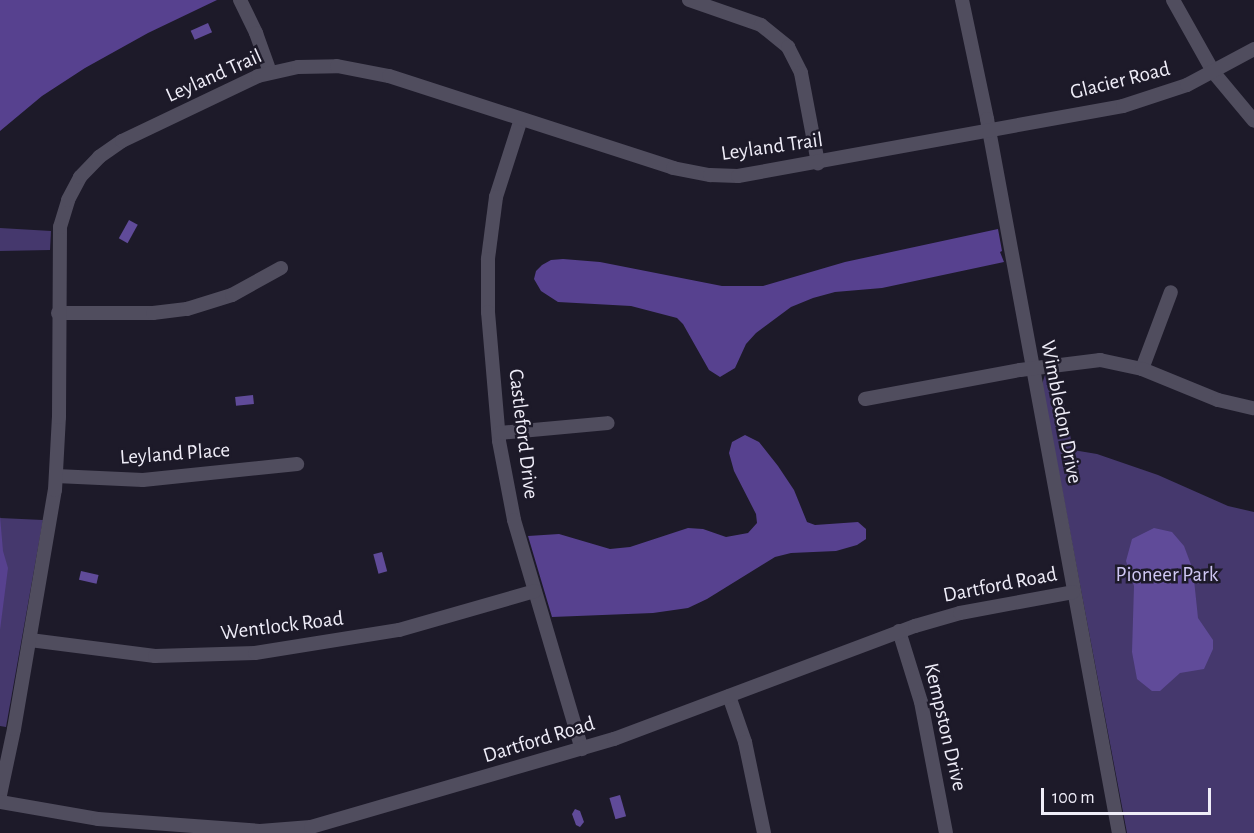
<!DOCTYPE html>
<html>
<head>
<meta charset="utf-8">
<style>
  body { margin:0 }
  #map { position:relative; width:1254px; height:833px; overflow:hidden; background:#1d1a29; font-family:"Alegreya Sans",sans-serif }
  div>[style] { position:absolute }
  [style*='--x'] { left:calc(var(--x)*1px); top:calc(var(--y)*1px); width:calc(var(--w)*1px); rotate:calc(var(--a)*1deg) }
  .green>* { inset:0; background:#45386d }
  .forest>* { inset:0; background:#57418f }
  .water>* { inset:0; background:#604b99; transform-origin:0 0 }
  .street>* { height:14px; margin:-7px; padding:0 7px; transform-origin:7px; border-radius:7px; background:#504d5e }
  span { translate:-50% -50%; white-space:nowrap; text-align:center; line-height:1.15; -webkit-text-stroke:5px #1d1a29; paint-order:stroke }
  .street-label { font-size:21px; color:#efedf8 }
  .park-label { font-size:21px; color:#cfc7f3 }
  .scale { position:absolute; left:1041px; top:788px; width:170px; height:27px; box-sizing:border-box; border:3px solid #efedf8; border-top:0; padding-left:8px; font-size:18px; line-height:21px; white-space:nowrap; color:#efedf8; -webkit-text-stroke:4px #1d1a29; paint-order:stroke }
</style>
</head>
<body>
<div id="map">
  <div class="green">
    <i style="clip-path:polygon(0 228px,51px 231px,50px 250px,0 251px)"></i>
    <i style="clip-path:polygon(1058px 372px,1073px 450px,1097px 454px,1158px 475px,1228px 506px,1254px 512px,1254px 833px,1127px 833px,1042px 384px,1045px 375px)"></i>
    <i style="clip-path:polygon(0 518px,43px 520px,6px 727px,0 726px)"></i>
  </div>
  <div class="forest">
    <i style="clip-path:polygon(0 0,217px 0,148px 33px,85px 68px,42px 96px,0 131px)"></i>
    <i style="clip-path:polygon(998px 229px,1002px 251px,1000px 252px,1004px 262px,882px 288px,835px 292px,813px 298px,791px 307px,756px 333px,746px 344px,735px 368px,720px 377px,709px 370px,683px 324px,677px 318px,631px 306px,558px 302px,541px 291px,534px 279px,536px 271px,542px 265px,551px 260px,563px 259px,600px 262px,722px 286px,763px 286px,845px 262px)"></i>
    <i style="clip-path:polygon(745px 435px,759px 442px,778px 466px,794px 490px,807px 522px,815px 525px,858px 522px,866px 529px,866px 539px,857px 545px,836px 551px,791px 553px,775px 557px,707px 599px,688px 608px,653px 613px,552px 617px,528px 536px,559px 534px,610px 549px,630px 547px,688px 528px,703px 529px,726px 537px,748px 533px,757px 523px,756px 514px,734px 471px,729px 453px,732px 442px)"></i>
    <i style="clip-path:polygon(0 516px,3px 551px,8px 568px,0 630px)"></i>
  </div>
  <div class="water">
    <i style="left:208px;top:23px;width:10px;height:19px;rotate:66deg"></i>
    <i style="left:129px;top:220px;width:10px;height:21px;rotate:29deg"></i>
    <i style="left:253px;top:395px;width:9px;height:18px;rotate:84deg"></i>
    <i style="clip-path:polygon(1154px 528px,1172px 532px,1184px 546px,1193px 570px,1198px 618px,1213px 640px,1213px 649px,1204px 669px,1180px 673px,1160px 691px,1152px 691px,1137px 679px,1132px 652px,1134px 586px,1126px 561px,1132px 539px)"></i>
    <i style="left:382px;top:552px;width:20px;height:9px;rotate:75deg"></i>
    <i style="left:81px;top:571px;width:18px;height:9px;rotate:13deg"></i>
    <i style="left:620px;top:795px;width:22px;height:11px;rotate:74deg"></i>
    <i style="clip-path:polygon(575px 809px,580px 811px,584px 822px,580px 827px,576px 825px,572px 814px)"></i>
  </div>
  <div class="street">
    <i style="--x:240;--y:0;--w:37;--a:64"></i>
    <i style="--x:256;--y:33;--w:41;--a:70.3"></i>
    <i style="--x:689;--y:0;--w:76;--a:19.1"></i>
    <i style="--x:761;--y:25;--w:35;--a:39"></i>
    <i style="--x:788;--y:47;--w:29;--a:63"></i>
    <i style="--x:801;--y:73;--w:92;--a:79.3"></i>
    <i style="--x:962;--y:0;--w:122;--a:78.1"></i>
    <i style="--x:987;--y:119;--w:726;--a:79.53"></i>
    <i style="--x:1173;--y:0;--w:84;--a:60.7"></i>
    <i style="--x:1214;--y:73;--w:62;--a:50.2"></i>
    <i style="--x:521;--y:119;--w:82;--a:107.8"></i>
    <i style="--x:496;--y:197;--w:63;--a:97.4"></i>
    <i style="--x:488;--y:259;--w:53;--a:90"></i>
    <i style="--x:488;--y:312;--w:129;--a:85.1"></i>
    <i style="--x:499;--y:441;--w:80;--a:79.2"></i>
    <i style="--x:514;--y:520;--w:239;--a:73.5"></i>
    <i style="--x:58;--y:313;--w:95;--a:0"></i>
    <i style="--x:153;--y:313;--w:34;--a:-7"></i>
    <i style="--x:187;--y:309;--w:47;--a:-17.3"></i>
    <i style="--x:232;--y:295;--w:56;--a:-28.9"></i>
    <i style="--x:1142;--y:369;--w:82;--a:-69.4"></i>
    <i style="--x:865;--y:399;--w:158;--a:-10.6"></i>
    <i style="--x:1020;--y:370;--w:81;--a:-7.1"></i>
    <i style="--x:1100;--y:360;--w:43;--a:12.1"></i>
    <i style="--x:1142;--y:369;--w:82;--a:22.2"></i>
    <i style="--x:1218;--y:400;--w:37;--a:13"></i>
    <i style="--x:499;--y:433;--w:109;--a:-5.2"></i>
    <i style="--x:56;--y:476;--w:87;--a:2.6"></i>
    <i style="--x:143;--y:480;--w:155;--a:-5.9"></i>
    <i style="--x:899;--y:631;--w:74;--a:72.8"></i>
    <i style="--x:921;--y:702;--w:133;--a:79.2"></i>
    <i style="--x:30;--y:640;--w:126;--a:7.3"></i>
    <i style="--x:155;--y:656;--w:100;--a:-1.7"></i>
    <i style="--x:255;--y:653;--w:146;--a:-9.1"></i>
    <i style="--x:399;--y:630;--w:141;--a:-16"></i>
    <i style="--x:729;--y:696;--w:49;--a:70.8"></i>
    <i style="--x:745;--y:742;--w:93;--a:78.2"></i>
    <i style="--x:0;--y:795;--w:67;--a:-78"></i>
    <i style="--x:14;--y:729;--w:242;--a:-80.3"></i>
    <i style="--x:55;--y:490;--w:73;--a:-86.9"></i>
    <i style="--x:59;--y:417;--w:190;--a:-89.7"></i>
    <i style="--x:60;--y:227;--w:28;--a:-73"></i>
    <i style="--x:68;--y:200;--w:26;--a:-62"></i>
    <i style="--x:80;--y:177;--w:28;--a:-46"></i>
    <i style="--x:99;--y:157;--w:28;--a:-35"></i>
    <i style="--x:122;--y:141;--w:151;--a:-25.5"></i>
    <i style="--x:258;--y:76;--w:41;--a:-12.7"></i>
    <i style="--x:298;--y:67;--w:39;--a:-1"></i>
    <i style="--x:337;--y:66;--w:53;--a:10.9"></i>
    <i style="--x:389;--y:76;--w:299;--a:17.9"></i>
    <i style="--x:673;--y:168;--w:38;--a:11"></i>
    <i style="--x:710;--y:175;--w:28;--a:2"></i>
    <i style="--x:738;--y:176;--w:391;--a:-10.3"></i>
    <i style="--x:1123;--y:106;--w:67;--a:-18.2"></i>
    <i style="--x:1187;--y:85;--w:76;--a:-28.2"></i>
    <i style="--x:0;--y:802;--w:99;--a:9.8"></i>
    <i style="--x:98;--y:819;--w:162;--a:4.2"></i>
    <i style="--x:260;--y:831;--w:51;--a:-4.5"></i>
    <i style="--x:311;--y:827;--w:316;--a:-16.2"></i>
    <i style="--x:614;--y:739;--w:322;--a:-20.6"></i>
    <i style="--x:915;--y:626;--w:47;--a:-16.1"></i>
    <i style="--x:960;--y:613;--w:115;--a:-10.5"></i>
  </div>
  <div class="street-label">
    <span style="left:214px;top:76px;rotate:-24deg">Leyland Trail</span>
    <span style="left:1120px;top:81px;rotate:-14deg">Glacier Road</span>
    <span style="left:772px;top:147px;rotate:-8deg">Leyland Trail</span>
    <span style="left:1061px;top:412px;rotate:79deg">Wimbledon Drive</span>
    <span style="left:523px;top:434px;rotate:83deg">Castleford Drive</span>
    <span style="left:175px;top:454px;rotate:-4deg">Leyland Place</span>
    <span style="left:1000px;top:585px;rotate:-11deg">Dartford Road</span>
    <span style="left:282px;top:626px;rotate:-7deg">Wentlock Road</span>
    <span style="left:945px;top:727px;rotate:77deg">Kempston Drive</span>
    <span style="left:539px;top:740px;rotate:-17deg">Dartford Road</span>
  </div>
  <div class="park-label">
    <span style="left:1167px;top:575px">Pioneer Park</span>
  </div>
  <div class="scale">100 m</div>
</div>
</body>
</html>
